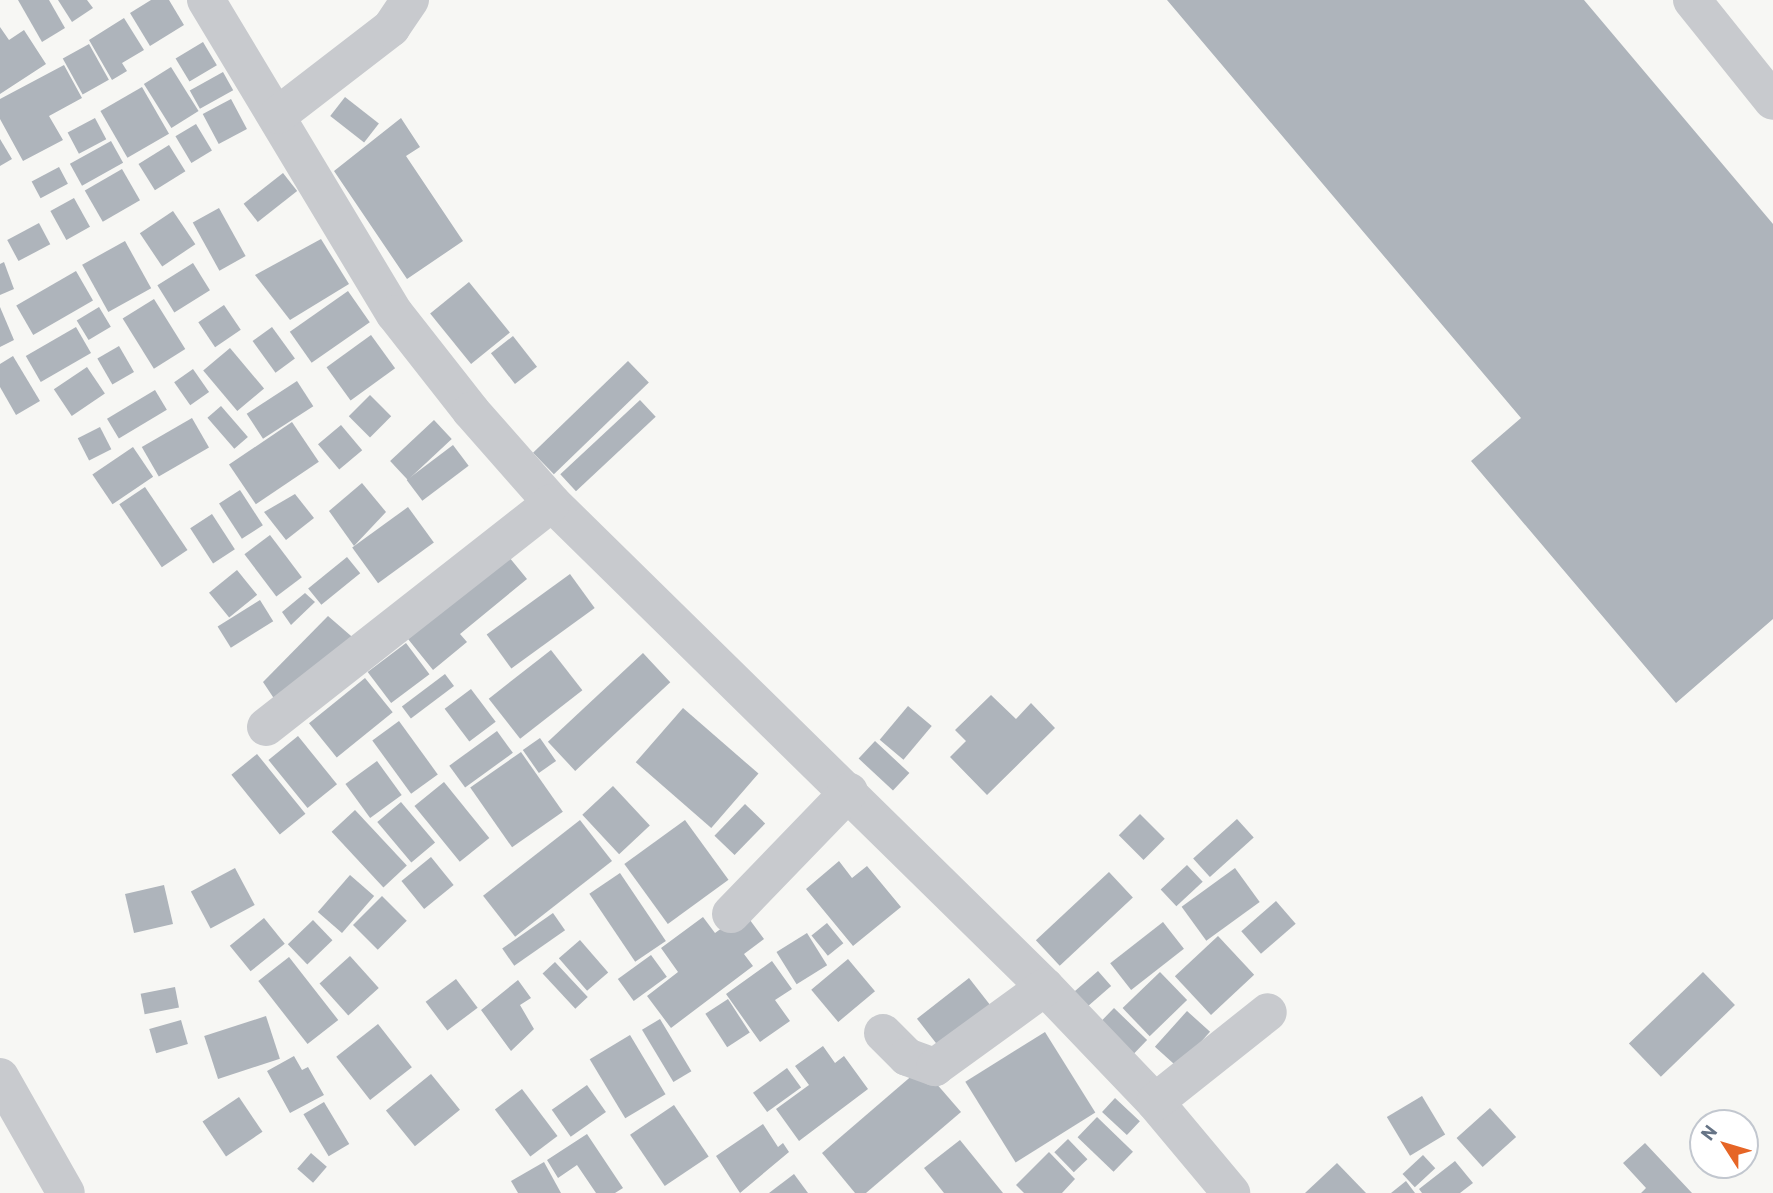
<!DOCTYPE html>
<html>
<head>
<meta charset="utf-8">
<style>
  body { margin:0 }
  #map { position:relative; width:1773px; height:1193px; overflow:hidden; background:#f7f7f4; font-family:Barlow,sans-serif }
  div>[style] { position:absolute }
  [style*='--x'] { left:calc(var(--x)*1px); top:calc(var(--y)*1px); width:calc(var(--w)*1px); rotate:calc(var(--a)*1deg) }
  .building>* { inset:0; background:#aeb4bb; transform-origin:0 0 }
  .minor>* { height:38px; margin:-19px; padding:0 19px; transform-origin:19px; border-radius:19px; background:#c8cace }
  span { translate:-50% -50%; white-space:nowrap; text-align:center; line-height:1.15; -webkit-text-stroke:7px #fff; paint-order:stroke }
  .north { position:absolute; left:1689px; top:1109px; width:70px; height:70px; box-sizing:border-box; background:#fff; border:2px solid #c2c7cf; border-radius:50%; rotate:307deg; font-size:19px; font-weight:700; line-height:28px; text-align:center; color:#667486 }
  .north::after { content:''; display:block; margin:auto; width:24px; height:32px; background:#e66526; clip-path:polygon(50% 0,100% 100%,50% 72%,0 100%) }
</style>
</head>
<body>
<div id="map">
  <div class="building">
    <i style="clip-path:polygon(18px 0,49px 0,65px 28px,42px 42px)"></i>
    <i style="clip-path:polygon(58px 0,87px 0,93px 8px,72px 22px)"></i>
    <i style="clip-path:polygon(151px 0,169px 0,184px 25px,150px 46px,130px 13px)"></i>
    <i style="clip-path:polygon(1167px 0,1584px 0,1773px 224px,1773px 619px,1676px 703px,1471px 461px,1521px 418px)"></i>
    <i style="clip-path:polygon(124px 18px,144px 50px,122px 63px,127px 71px,112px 80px,89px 40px)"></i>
    <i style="clip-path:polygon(0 27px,9px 40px,24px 30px,46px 64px,0 94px)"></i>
    <i style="left:203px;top:42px;width:27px;height:32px;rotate:59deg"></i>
    <i style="left:89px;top:44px;width:41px;height:30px;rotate:61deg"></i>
    <i style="clip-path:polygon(64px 65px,82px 98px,49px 116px,63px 140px,23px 161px,0 119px,0 99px)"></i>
    <i style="left:171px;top:67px;width:52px;height:32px;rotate:58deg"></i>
    <i style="left:223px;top:72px;width:21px;height:38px;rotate:61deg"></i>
    <i style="left:142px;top:87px;width:54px;height:48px;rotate:60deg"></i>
    <i style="left:345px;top:97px;width:43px;height:24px;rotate:38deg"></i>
    <i style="left:231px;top:99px;width:34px;height:32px;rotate:62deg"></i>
    <i style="left:95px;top:118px;width:24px;height:31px;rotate:62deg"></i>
    <i style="clip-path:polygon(401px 118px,420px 147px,406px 156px,463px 241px,407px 279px,334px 171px)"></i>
    <i style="left:196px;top:124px;width:31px;height:24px;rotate:59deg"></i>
    <i style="clip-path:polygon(0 139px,12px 159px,0 166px)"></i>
    <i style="left:111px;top:141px;width:25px;height:47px;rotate:61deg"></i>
    <i style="left:169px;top:145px;width:31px;height:36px;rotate:58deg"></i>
    <i style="left:59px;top:167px;width:19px;height:31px;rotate:62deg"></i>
    <i style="left:122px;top:169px;width:36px;height:43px;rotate:60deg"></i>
    <i style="left:283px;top:173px;width:23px;height:50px;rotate:52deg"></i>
    <i style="left:74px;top:198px;width:33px;height:27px;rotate:61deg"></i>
    <i style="left:219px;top:208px;width:55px;height:30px;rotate:61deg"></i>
    <i style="left:173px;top:211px;width:40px;height:40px;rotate:56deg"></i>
    <i style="left:39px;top:223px;width:24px;height:36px;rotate:62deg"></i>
    <i style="clip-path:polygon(321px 239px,349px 284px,290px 320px,255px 275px)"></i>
    <i style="left:125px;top:241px;width:54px;height:49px;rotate:61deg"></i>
    <i style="clip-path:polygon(4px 262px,14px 289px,0 295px,0 264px)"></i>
    <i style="left:193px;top:263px;width:32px;height:42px;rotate:58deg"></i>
    <i style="left:76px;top:271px;width:34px;height:69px;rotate:60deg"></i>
    <i style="left:469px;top:282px;width:65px;height:50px;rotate:51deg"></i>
    <i style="left:348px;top:291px;width:38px;height:71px;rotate:55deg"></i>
    <i style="left:154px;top:299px;width:59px;height:37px;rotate:58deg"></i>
    <i style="left:224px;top:305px;width:30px;height:31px;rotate:56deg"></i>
    <i style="clip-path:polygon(0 307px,14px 340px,0 347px)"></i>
    <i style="left:99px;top:307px;width:23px;height:26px;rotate:59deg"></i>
    <i style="left:76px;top:327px;width:30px;height:58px;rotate:60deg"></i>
    <i style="left:272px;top:327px;width:39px;height:24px;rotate:54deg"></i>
    <i style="left:371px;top:335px;width:41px;height:55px;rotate:54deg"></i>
    <i style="left:513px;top:336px;width:39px;height:28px;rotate:52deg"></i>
    <i style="left:119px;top:346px;width:30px;height:25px;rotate:60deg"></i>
    <i style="left:230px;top:348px;width:53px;height:35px;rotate:50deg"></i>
    <i style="clip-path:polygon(13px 356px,40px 401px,16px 415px,0 387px,0 364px)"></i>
    <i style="left:628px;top:361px;width:30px;height:132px;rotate:46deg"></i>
    <i style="left:87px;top:367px;width:32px;height:40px;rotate:56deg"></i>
    <i style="left:193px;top:369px;width:28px;height:23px;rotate:55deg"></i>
    <i style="left:297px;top:381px;width:30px;height:60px;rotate:57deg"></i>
    <i style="left:155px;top:390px;width:23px;height:56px;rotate:59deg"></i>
    <i style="left:370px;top:395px;width:30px;height:30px;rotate:45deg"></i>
    <i style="left:640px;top:400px;width:23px;height:109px;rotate:47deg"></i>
    <i style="left:221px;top:406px;width:41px;height:18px;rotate:49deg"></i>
    <i style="left:192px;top:418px;width:34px;height:58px;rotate:60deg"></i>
    <i style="left:434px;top:420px;width:26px;height:60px;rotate:47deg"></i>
    <i style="left:292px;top:422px;width:48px;height:76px;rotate:56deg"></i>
    <i style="left:341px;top:425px;width:33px;height:30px;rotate:50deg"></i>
    <i style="left:100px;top:427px;width:25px;height:25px;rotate:63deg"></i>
    <i style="left:453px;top:445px;width:26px;height:58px;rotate:53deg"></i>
    <i style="left:133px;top:447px;width:36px;height:49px;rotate:56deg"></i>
    <i style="clip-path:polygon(362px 483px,386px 512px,354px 546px,329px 511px)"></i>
    <i style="left:145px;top:487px;width:76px;height:31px;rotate:56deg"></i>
    <i style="left:240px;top:490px;width:42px;height:25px;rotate:57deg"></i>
    <i style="clip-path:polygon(295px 494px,314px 518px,286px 540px,264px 512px)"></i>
    <i style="left:408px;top:507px;width:44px;height:69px;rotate:54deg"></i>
    <i style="left:212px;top:514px;width:42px;height:26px;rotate:57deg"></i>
    <i style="left:270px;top:535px;width:53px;height:32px;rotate:53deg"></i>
    <i style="left:347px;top:557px;width:21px;height:50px;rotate:51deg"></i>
    <i style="clip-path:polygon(509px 557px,527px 579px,460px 634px,467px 642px,433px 670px,408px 639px)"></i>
    <i style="left:237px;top:570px;width:32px;height:36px;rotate:51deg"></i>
    <i style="left:570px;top:574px;width:42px;height:103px;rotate:54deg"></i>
    <i style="clip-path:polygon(305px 593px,315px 602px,291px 625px,282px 612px)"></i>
    <i style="left:260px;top:600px;width:25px;height:50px;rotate:58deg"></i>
    <i style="clip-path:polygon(328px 616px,358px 642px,281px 709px,263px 682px)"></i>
    <i style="left:406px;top:643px;width:39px;height:48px;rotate:53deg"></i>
    <i style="left:551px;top:650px;width:51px;height:79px;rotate:52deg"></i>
    <i style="left:643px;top:653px;width:40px;height:130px;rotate:47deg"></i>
    <i style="left:445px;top:674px;width:15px;height:54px;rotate:53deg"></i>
    <i style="left:365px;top:678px;width:44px;height:72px;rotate:51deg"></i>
    <i style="left:471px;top:689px;width:41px;height:33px;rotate:53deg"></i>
    <i style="clip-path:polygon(991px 695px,1016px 719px,1031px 703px,1055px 728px,987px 795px,950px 757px,966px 741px,955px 730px)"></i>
    <i style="left:908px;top:706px;width:31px;height:44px;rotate:40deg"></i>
    <i style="left:683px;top:708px;width:100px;height:72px;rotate:41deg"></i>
    <i style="left:399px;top:721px;width:66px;height:33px;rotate:54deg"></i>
    <i style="left:497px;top:731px;width:27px;height:59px;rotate:54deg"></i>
    <i style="left:298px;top:736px;width:62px;height:38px;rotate:51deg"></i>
    <i style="left:540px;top:738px;width:28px;height:21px;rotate:55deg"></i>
    <i style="left:875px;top:741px;width:47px;height:24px;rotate:43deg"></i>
    <i style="left:521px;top:752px;width:73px;height:62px;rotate:55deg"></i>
    <i style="left:257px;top:754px;width:77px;height:33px;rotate:51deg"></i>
    <i style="left:377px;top:761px;width:42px;height:39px;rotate:54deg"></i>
    <i style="left:444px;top:782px;width:72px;height:38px;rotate:51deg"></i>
    <i style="left:613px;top:786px;width:54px;height:42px;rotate:47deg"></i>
    <i style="left:401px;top:802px;width:53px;height:31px;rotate:50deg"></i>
    <i style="left:745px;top:804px;width:28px;height:44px;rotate:44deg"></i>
    <i style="left:355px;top:810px;width:76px;height:32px;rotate:47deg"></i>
    <i style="left:1140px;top:814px;width:35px;height:30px;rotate:45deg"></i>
    <i style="left:1237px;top:819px;width:25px;height:59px;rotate:48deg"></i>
    <i style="left:580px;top:820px;width:52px;height:123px;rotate:52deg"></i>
    <i style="left:685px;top:820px;width:74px;height:75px;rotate:54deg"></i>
    <i style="left:431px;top:857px;width:36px;height:38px;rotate:51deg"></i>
    <i style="clip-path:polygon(839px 861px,852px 878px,867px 866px,901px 907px,853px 946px,806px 889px)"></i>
    <i style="left:1187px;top:865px;width:23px;height:36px;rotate:47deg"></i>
    <i style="left:235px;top:868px;width:42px;height:50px;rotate:62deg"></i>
    <i style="left:1235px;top:868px;width:42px;height:66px;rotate:54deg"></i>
    <i style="left:1109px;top:872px;width:35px;height:100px;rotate:47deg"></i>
    <i style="left:620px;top:873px;width:82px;height:37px;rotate:56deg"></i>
    <i style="left:350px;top:875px;width:32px;height:49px;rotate:41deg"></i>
    <i style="left:164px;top:885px;width:40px;height:40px;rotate:77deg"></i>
    <i style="left:382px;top:896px;width:35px;height:41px;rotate:45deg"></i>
    <i style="left:1276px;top:901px;width:30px;height:46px;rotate:49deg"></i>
    <i style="clip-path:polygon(744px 912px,764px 939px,744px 954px,753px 966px,671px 1028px,647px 996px,678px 972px,661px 948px,703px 917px,715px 933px)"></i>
    <i style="left:553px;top:913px;width:21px;height:62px;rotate:55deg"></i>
    <i style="left:264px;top:918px;width:33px;height:44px;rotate:51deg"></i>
    <i style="left:313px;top:920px;width:28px;height:35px;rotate:46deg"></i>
    <i style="left:1163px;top:922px;width:34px;height:67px;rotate:52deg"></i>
    <i style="left:827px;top:923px;width:26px;height:20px;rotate:51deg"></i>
    <i style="left:807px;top:933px;width:38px;height:36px;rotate:58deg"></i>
    <i style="left:1218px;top:936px;width:53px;height:59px;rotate:47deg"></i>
    <i style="left:580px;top:940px;width:43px;height:28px;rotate:49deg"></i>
    <i style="left:651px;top:955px;width:27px;height:41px;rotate:54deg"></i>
    <i style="left:350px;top:956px;width:43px;height:41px;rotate:48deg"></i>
    <i style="left:289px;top:957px;width:80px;height:39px;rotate:52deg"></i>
    <i style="left:848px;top:959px;width:42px;height:48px;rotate:50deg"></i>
    <i style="clip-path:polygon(772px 961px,792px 989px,775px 1000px,790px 1021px,760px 1042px,726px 994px)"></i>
    <i style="left:555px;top:962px;width:48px;height:17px;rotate:47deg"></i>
    <i style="left:1098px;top:971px;width:20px;height:35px;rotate:49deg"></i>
    <i style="left:1160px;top:972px;width:39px;height:52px;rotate:46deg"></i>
    <i style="left:1703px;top:972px;width:46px;height:103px;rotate:46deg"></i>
    <i style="left:969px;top:978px;width:41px;height:66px;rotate:52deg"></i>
    <i style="left:456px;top:979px;width:36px;height:38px;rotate:53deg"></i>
    <i style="clip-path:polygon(518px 980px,531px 998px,520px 1005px,534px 1029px,511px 1051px,481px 1010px)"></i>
    <i style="left:175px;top:987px;width:21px;height:35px;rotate:79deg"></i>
    <i style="left:728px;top:999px;width:40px;height:27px;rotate:57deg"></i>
    <i style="left:1114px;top:1008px;width:46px;height:24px;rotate:44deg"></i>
    <i style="left:1187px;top:1011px;width:31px;height:48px;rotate:42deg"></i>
    <i style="left:266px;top:1016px;width:45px;height:65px;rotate:72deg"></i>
    <i style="left:660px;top:1019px;width:61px;height:21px;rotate:59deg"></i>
    <i style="left:181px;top:1020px;width:25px;height:33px;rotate:74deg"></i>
    <i style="left:378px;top:1024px;width:55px;height:53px;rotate:52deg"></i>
    <i style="left:1045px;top:1032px;width:95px;height:94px;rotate:58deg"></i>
    <i style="left:630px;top:1035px;width:69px;height:47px;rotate:59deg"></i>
    <i style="clip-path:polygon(823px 1046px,835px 1063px,844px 1056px,868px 1089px,799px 1141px,776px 1109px,809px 1085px,795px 1066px)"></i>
    <i style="clip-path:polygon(294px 1056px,302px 1070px,308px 1067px,324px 1095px,290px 1113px,267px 1071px)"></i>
    <i style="clip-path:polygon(922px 1067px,961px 1112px,866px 1193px,855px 1193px,822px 1153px)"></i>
    <i style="left:787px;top:1068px;width:24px;height:42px;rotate:54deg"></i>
    <i style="left:431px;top:1074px;width:46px;height:58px;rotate:51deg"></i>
    <i style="left:587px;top:1085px;width:33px;height:43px;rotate:55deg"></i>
    <i style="left:522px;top:1089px;width:59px;height:34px;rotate:53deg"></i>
    <i style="left:1422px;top:1096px;width:45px;height:41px;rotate:59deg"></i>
    <i style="left:239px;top:1097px;width:42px;height:44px;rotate:56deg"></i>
    <i style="left:1115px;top:1098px;width:34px;height:19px;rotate:43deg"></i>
    <i style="left:324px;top:1102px;width:49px;height:24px;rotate:59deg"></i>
    <i style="left:674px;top:1105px;width:62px;height:53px;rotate:56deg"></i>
    <i style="left:1490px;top:1108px;width:39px;height:45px;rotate:48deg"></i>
    <i style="left:1097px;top:1117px;width:50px;height:28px;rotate:44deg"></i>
    <i style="clip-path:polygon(763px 1124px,778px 1147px,783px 1143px,789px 1152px,740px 1193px,716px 1156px)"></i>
    <i style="clip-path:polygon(587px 1134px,623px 1188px,615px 1193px,596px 1193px,577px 1165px,558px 1178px,547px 1160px)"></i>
    <i style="left:1068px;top:1139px;width:28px;height:19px;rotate:46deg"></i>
    <i style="clip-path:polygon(960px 1140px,1003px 1193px,944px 1193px,924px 1168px)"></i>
    <i style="clip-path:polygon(1645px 1143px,1692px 1193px,1641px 1193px,1646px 1188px,1623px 1163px)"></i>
    <i style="clip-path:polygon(1049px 1152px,1075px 1179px,1062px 1193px,1024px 1193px,1016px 1185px)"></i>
    <i style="left:311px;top:1153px;width:21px;height:21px;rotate:41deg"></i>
    <i style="left:1423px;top:1155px;width:18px;height:28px;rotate:47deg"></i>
    <i style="clip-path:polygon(1455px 1161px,1473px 1183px,1460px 1193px,1422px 1193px,1419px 1189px)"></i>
    <i style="clip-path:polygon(544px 1162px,561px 1193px,518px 1193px,511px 1181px)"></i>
    <i style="clip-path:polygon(1337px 1163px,1366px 1193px,1305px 1193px)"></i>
    <i style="clip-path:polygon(794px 1174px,808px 1193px,769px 1193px)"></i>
    <i style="clip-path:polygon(1406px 1181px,1415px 1193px,1391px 1193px)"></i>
  </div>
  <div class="minor">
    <i style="--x:206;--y:0;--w:366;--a:59"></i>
    <i style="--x:395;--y:314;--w:123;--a:51.9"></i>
    <i style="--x:471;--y:411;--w:123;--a:48.6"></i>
    <i style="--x:552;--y:503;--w:691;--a:44.47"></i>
    <i style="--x:1045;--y:987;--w:159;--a:46.3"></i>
    <i style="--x:1155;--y:1102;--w:119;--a:50.1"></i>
    <i style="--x:1692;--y:0;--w:129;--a:51.3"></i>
    <i style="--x:278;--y:115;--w:143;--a:-37.6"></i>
    <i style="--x:391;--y:28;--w:34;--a:-56"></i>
    <i style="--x:266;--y:727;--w:363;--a:-38.1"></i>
    <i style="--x:731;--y:914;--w:170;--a:-46"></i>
    <i style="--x:883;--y:1033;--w:34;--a:45"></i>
    <i style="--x:907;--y:1057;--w:30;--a:20"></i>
    <i style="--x:935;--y:1067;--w:136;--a:-36"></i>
    <i style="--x:0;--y:1077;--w:133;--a:60.4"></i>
    <i style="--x:1155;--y:1102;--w:144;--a:-38.5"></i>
  </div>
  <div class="north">N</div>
</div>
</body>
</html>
